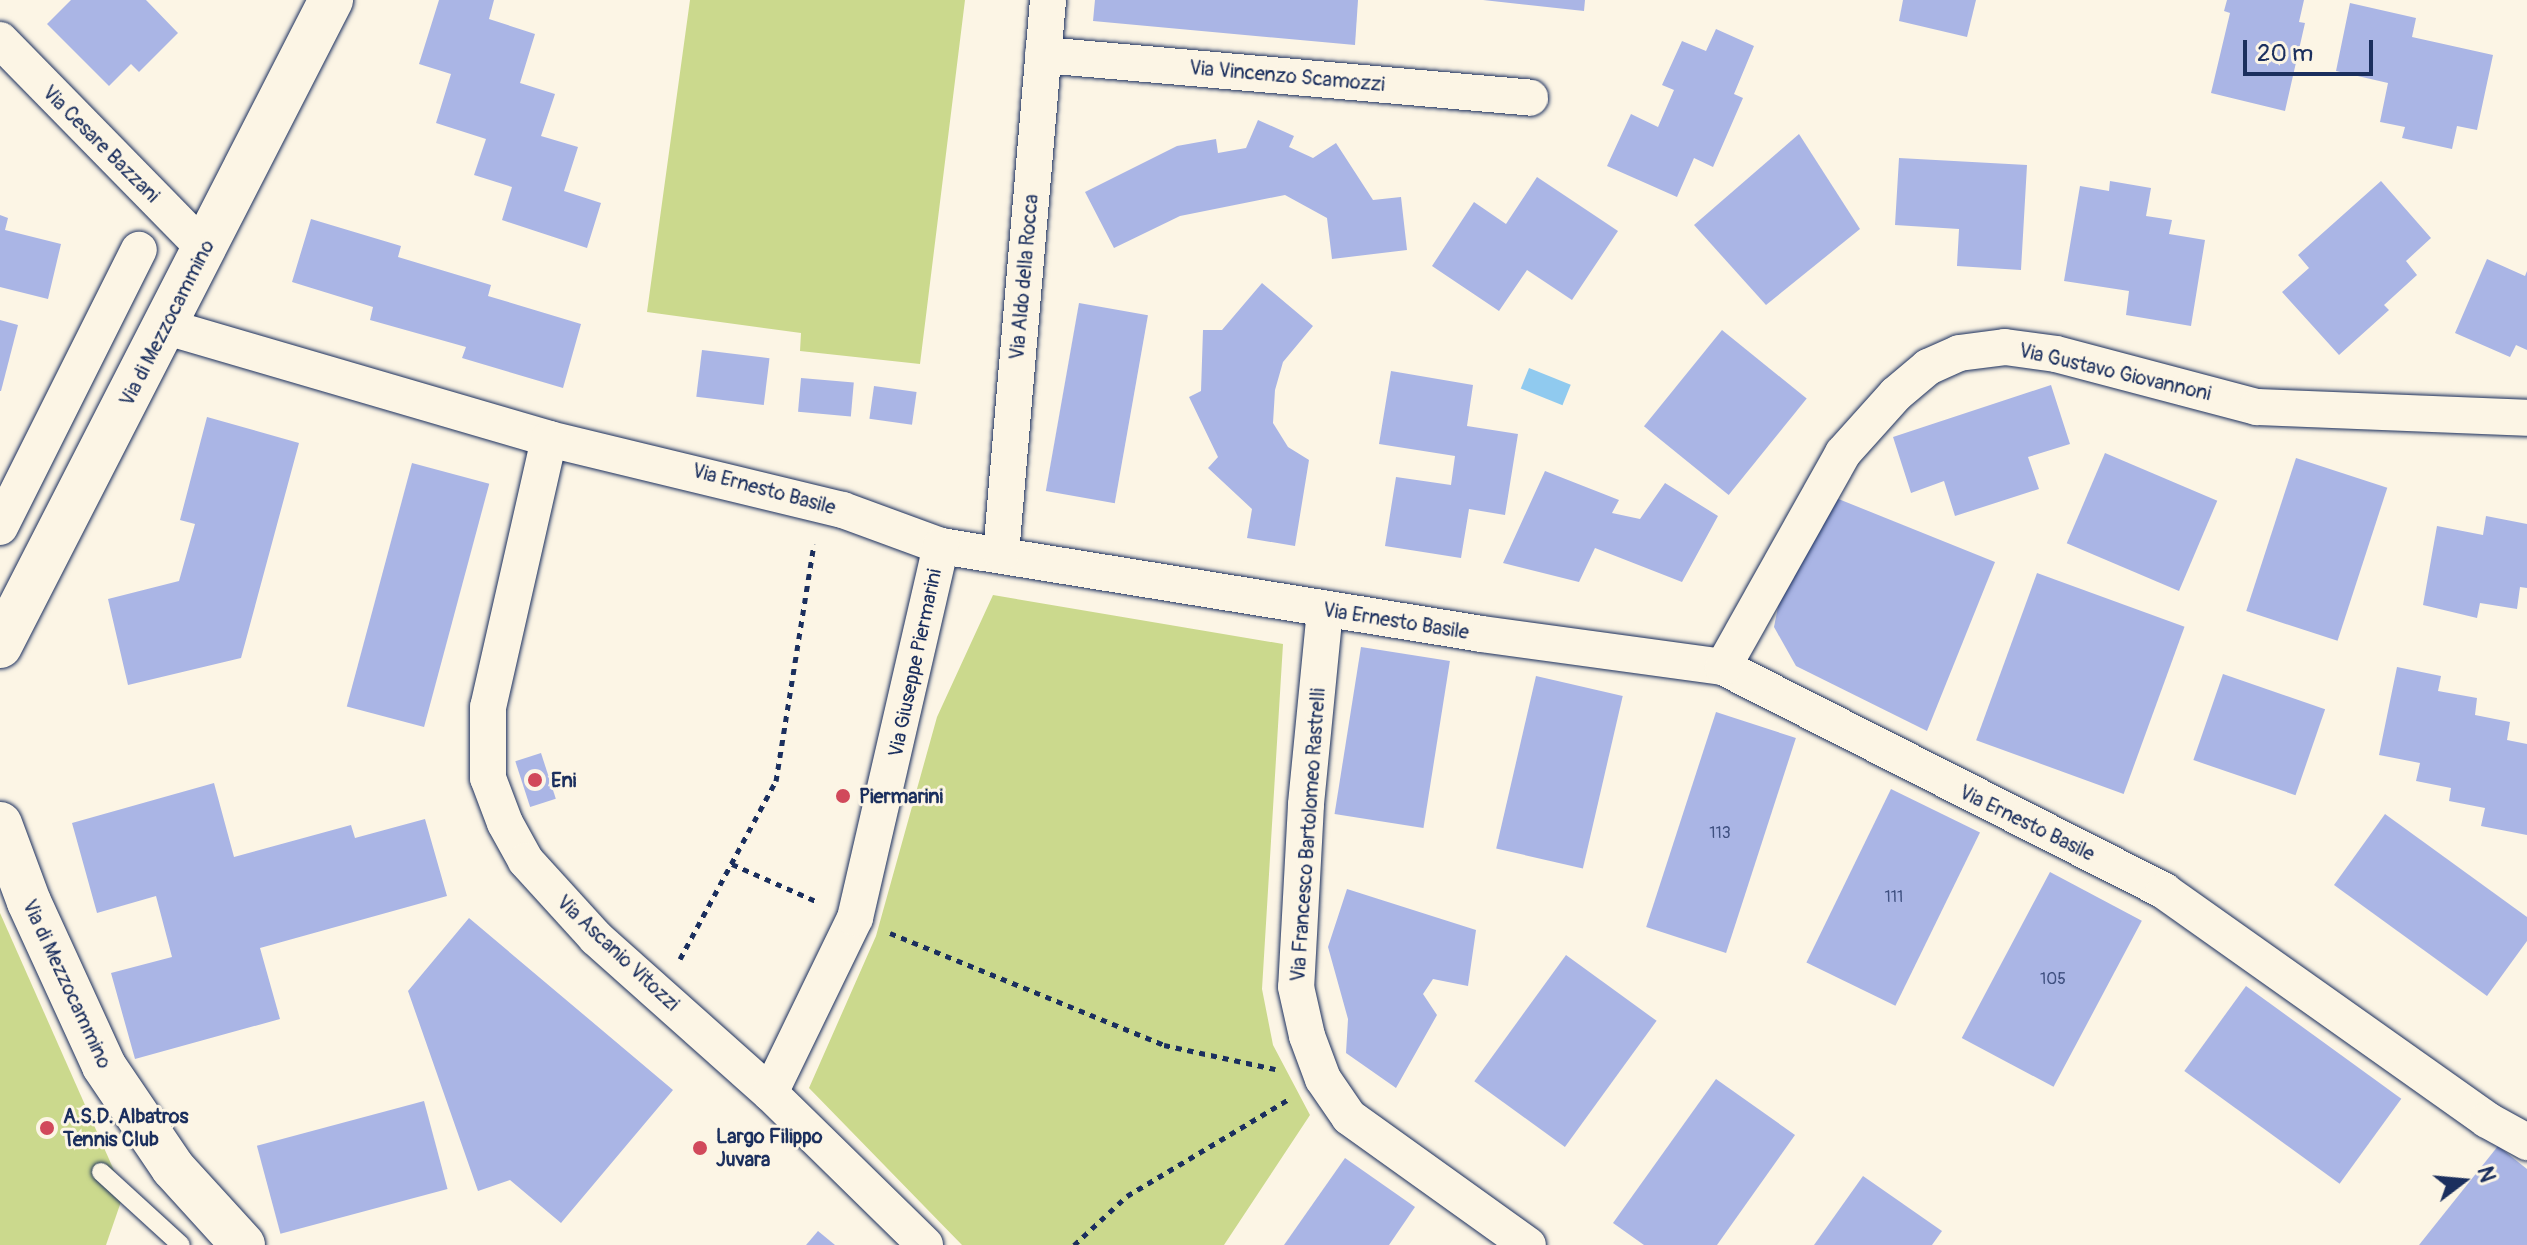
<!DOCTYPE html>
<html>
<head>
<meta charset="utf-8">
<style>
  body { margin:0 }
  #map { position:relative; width:2527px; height:1245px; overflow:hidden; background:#fcf5e5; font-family:Pangolin,sans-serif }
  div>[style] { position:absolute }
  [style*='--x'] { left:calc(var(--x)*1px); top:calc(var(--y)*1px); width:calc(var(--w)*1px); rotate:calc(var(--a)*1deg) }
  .green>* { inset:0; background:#cbd98d }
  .water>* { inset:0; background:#90caef; transform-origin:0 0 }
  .building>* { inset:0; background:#aab5e5; transform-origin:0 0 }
  .path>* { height:5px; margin-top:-2.5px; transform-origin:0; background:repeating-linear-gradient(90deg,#1b2f5e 0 6px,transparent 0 12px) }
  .roads { filter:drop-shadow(0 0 2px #1b2f5e) drop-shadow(0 0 2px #1b2f5e) }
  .lane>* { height:18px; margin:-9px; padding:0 9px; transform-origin:9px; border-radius:9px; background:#fcf5e5 }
  .street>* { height:36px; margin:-18px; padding:0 18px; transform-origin:18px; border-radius:18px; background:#fcf5e5 }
  .secondary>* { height:44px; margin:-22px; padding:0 22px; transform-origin:22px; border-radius:22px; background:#fcf5e5 }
  .dots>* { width:22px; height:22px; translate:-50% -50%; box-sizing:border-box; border:4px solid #fcf5e5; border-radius:50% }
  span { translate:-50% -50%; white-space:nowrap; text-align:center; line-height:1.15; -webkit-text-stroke:6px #fcf5e5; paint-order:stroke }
  .number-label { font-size:16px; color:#3f5080 }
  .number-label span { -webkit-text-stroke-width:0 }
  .street-label { font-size:20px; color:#1b2f5e }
  .poi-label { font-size:20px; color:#1b2f5e; font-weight:700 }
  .left { translate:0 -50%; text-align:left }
  .north { position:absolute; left:2423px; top:1141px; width:80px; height:80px; -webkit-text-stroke:6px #fcf5e5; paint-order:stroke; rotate:74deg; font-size:22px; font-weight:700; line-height:32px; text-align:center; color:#1b2f5e }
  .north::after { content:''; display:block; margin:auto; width:28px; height:36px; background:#1b2f5e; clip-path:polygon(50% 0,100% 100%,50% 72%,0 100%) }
  .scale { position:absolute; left:2243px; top:40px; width:130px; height:36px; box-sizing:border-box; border:4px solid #1b2f5e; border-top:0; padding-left:10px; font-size:24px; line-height:28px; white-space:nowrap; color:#1b2f5e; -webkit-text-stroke:6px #fcf5e5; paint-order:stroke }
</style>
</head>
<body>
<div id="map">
  <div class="green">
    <i style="clip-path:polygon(690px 0,965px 0,920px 364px,800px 351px,801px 333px,647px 312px)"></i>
    <i style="clip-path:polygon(993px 595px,1283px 644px,1262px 989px,1273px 1045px,1310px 1115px,1224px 1245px,962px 1245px,809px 1088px,876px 936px,937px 717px)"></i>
    <i style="clip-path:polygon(0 913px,124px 1193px,106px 1245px,0 1245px)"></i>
  </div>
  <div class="water">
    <i style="left:1529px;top:368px;width:45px;height:22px;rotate:22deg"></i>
  </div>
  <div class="building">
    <i style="clip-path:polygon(71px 0,146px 0,178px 33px,139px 72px,131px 64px,109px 86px,47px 24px)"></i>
    <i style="clip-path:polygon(439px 0,494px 0,489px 19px,535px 34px,520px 83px,555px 94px,541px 136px,578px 147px,564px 191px,601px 203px,587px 248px,502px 220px,512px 187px,474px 175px,486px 139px,436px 123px,451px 74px,419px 64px)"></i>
    <i style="clip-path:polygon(1095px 0,1358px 0,1355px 45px,1093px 21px)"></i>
    <i style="clip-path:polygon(1483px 0,1585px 0,1584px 11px)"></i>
    <i style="clip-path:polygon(1903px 0,1976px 0,1967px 37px,1899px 21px)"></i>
    <i style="clip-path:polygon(2227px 0,2304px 0,2299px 22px,2305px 23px,2285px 111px,2211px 93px,2230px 13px,2224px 11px)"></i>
    <i style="clip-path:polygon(2350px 3px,2416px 18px,2412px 37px,2493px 55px,2477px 130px,2457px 126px,2452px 149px,2402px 138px,2405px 127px,2380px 122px,2388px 83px,2336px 71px)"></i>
    <i style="clip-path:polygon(1716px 29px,1754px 46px,1734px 94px,1743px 98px,1713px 167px,1694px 158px,1677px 197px,1607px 166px,1631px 114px,1658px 127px,1674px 90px,1662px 85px,1682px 41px,1706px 51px)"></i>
    <i style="clip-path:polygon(1258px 120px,1294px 136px,1289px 147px,1313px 158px,1336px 143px,1373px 200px,1401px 197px,1407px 250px,1332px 259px,1327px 218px,1285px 195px,1180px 216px,1114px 248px,1085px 192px,1177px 146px,1216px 139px,1218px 153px,1246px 148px)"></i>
    <i style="clip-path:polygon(1799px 134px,1860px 229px,1766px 305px,1694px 225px)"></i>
    <i style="clip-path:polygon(1899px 158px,2027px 165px,2021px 270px,1957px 266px,1959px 229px,1895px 225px)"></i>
    <i style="clip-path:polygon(1537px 177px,1618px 231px,1572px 300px,1527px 270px,1499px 311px,1432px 266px,1474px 202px,1506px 224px)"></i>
    <i style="clip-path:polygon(2110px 181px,2151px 188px,2146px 216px,2172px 220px,2169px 234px,2205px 240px,2191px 326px,2126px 315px,2129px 291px,2064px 281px,2080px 186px,2109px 191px)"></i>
    <i style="clip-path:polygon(2381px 181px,2431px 238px,2406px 261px,2417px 275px,2384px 305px,2389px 310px,2339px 355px,2282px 292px,2309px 268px,2298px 255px)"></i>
    <i style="clip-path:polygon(0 215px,8px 218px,5px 230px,61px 244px,48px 299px,0 287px)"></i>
    <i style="clip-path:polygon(311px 219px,401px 246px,398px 257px,491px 285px,488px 296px,581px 324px,563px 388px,462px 358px,466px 347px,370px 320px,373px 307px,292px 282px)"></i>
    <i style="clip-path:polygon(2487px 259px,2525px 276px,2527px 271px,2527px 350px,2516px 345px,2510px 357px,2455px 333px)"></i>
    <i style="clip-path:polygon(1262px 283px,1313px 326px,1283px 362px,1275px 390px,1273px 423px,1288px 447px,1309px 460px,1295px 546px,1247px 538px,1252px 509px,1208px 468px,1218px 457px,1189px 397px,1201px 391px,1203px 330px,1222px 330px)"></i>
    <i style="left:1079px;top:303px;width:70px;height:191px;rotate:10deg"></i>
    <i style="clip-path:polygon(0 320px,18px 325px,1px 391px,0 391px)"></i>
    <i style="left:1722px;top:330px;width:109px;height:124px;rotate:39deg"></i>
    <i style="left:702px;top:350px;width:68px;height:47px;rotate:7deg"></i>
    <i style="clip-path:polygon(1391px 371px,1473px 385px,1467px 426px,1518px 434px,1505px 515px,1469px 509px,1461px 558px,1385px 546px,1396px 477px,1451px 485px,1455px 456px,1379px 444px)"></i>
    <i style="left:801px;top:378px;width:53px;height:34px;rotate:5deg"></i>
    <i style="clip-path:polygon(2051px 385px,2070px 444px,2028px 457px,2039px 489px,1955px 516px,1944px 481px,1911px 493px,1893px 437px)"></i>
    <i style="left:874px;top:386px;width:43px;height:33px;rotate:8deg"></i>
    <i style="clip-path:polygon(207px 417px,299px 443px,241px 658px,128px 685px,108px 599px,179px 581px,195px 524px,180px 520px)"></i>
    <i style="left:2105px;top:453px;width:122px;height:98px;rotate:23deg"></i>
    <i style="left:2296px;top:458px;width:96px;height:161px;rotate:18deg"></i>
    <i style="left:412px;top:463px;width:80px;height:252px;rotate:15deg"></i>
    <i style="clip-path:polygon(1545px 471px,1619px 500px,1612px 513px,1640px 519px,1665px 483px,1718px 516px,1682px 582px,1595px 548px,1579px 582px,1503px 563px)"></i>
    <i style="clip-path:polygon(1836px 498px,1995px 562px,1927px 731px,1796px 666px,1774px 627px,1779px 602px)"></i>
    <i style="clip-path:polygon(2486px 516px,2527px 524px,2527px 588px,2520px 587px,2517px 609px,2480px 603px,2477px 618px,2423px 605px,2437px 526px,2483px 535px)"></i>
    <i style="left:2037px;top:573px;width:157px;height:178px;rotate:20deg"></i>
    <i style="left:1361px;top:647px;width:90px;height:169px;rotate:9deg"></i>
    <i style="clip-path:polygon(2397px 667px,2441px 676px,2438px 691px,2477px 698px,2475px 715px,2510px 722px,2507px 740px,2527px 744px,2527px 835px,2481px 826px,2485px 808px,2449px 801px,2451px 788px,2416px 781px,2420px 763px,2379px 755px)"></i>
    <i style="left:2223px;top:674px;width:108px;height:91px;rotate:19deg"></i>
    <i style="left:1536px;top:676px;width:89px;height:177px;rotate:13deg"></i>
    <i style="left:1716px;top:712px;width:84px;height:226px;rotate:18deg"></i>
    <i style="left:541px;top:753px;width:48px;height:27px;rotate:72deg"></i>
    <i style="clip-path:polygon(214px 783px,234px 857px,351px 825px,355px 838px,425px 819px,447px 896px,260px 948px,280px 1019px,135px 1059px,111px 973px,172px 957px,156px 896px,97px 913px,72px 823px)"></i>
    <i style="left:1891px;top:789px;width:99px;height:193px;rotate:26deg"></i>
    <i style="clip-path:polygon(2385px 814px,2527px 917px,2527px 941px,2487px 996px,2334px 885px)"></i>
    <i style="left:2050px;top:872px;width:104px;height:188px;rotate:28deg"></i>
    <i style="clip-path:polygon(1347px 889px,1476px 930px,1468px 986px,1433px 979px,1423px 994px,1437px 1015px,1396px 1088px,1346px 1053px,1348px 1019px,1328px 947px)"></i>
    <i style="clip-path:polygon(469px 918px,673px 1090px,561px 1223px,510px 1180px,478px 1191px,408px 991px)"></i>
    <i style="left:1566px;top:955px;width:112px;height:156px;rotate:36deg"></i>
    <i style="left:2246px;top:986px;width:192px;height:105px;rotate:36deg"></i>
    <i style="clip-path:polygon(1716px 1079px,1795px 1135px,1717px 1245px,1644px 1245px,1613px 1223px)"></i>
    <i style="left:424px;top:1101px;width:91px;height:173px;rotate:75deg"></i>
    <i style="clip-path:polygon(2498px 1146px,2527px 1169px,2527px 1245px,2419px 1245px)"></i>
    <i style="clip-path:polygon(1345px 1158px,1415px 1207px,1389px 1245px,1284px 1245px)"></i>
    <i style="clip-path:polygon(1863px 1176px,1942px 1231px,1932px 1245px,1814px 1245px)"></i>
    <i style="clip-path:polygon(818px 1231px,835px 1245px,806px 1245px)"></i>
  </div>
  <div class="path">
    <i style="--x:732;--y:864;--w:94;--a:23.8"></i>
    <i style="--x:890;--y:933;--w:296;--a:22.2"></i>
    <i style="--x:1164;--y:1045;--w:114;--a:12.2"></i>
    <i style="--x:680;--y:959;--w:202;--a:-61.7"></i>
    <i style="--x:776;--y:781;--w:240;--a:-80.9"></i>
    <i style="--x:1074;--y:1245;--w:72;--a:-42.8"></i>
    <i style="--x:1127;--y:1196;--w:191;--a:-30.9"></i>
  </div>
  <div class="roads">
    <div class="lane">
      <i style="--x:101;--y:1172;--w:108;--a:42.4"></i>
    </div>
    <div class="street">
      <i style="--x:0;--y:40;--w:291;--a:45.6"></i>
      <i style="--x:1043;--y:55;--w:489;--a:5"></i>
      <i style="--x:167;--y:327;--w:398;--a:16.3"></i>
      <i style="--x:549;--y:439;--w:302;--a:13.6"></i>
      <i style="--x:843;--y:510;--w:104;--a:20.2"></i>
      <i style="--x:941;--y:546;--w:548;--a:9.24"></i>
      <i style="--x:1482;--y:634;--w:243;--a:7.8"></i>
      <i style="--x:1723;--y:667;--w:495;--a:26.9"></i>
      <i style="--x:2164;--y:891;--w:396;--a:35.3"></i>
      <i style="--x:2487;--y:1120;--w:46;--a:28.8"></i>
      <i style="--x:549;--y:439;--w:275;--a:102.8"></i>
      <i style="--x:488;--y:707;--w:71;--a:90"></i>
      <i style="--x:488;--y:778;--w:48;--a:69.3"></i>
      <i style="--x:505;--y:823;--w:43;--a:61.1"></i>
      <i style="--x:526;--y:861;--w:104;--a:47.7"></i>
      <i style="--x:596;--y:938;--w:233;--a:41.7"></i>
      <i style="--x:770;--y:1093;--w:217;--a:44.4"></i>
      <i style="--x:0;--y:527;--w:310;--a:-63.4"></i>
      <i style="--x:1001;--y:554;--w:556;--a:-85.15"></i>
      <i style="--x:1325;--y:610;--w:196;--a:95.6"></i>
      <i style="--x:1306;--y:805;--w:182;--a:93.1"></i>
      <i style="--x:1296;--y:987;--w:50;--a:77.3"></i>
      <i style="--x:1307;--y:1036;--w:46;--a:69.6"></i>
      <i style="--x:1323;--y:1079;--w:46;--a:55.6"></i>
      <i style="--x:1349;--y:1117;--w:220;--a:35.6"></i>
      <i style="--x:1723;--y:667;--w:245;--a:-60.7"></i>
      <i style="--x:1843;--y:453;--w:79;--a:-48.1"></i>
      <i style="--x:1896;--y:394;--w:42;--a:-40.2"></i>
      <i style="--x:1928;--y:367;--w:34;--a:-24"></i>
      <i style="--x:1959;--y:353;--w:46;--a:-7.4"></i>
      <i style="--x:2005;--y:347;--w:51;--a:7.8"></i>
      <i style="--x:2056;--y:354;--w:208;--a:14.8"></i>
      <i style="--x:2257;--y:407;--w:270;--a:2.3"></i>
      <i style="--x:770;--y:1093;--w:195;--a:-64.1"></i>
      <i style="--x:855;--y:918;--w:382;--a:-77"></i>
    </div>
    <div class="secondary">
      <i style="--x:0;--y:646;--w:726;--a:-62.87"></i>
      <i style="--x:0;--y:824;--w:83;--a:69.6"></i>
      <i style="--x:29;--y:902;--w:180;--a:65.4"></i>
      <i style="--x:104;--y:1066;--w:123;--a:55.9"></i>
      <i style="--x:173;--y:1168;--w:104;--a:47.7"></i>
    </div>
  </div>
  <div class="dots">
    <i style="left:535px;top:780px;background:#d1495b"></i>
    <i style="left:843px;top:796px;background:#d1495b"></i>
    <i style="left:47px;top:1128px;background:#d1495b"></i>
    <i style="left:700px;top:1148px;background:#d1495b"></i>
  </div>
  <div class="number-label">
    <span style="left:1720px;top:833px">113</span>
    <span style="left:1894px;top:897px">111</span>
    <span style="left:2053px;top:979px">105</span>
  </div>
  <div class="street-label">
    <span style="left:1287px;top:76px;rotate:5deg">Via Vincenzo Scamozzi</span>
    <span style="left:101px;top:144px;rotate:45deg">Via Cesare Bazzani</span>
    <span style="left:1024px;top:277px;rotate:-85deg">Via Aldo della Rocca</span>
    <span style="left:167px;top:323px;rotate:-63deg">Via di Mezzocammino</span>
    <span style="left:2115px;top:372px;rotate:13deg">Via Gustavo Giovannoni</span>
    <span style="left:764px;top:489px;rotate:15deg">Via Ernesto Basile</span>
    <span style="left:1396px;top:621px;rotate:9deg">Via Ernesto Basile</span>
    <span style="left:915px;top:663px;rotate:-78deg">Via Giuseppe Piermarini</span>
    <span style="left:2027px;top:823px;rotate:26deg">Via Ernesto Basile</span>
    <span style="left:1308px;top:835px;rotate:-86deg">Via Francesco Bartolomeo Rastrelli</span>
    <span style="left:618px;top:953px;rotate:43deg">Via Ascanio Vitozzi</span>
    <span style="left:67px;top:984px;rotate:65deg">Via di Mezzocammino</span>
  </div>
  <div class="poi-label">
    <span class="left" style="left:551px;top:780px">Eni</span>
    <span class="left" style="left:859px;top:796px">Piermarini</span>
    <span class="left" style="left:63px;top:1128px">A.S.D. Albatros<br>Tennis Club</span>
    <span class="left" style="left:716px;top:1148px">Largo Filippo<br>Juvara</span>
  </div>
  <div class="north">N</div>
  <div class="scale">20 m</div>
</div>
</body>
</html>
